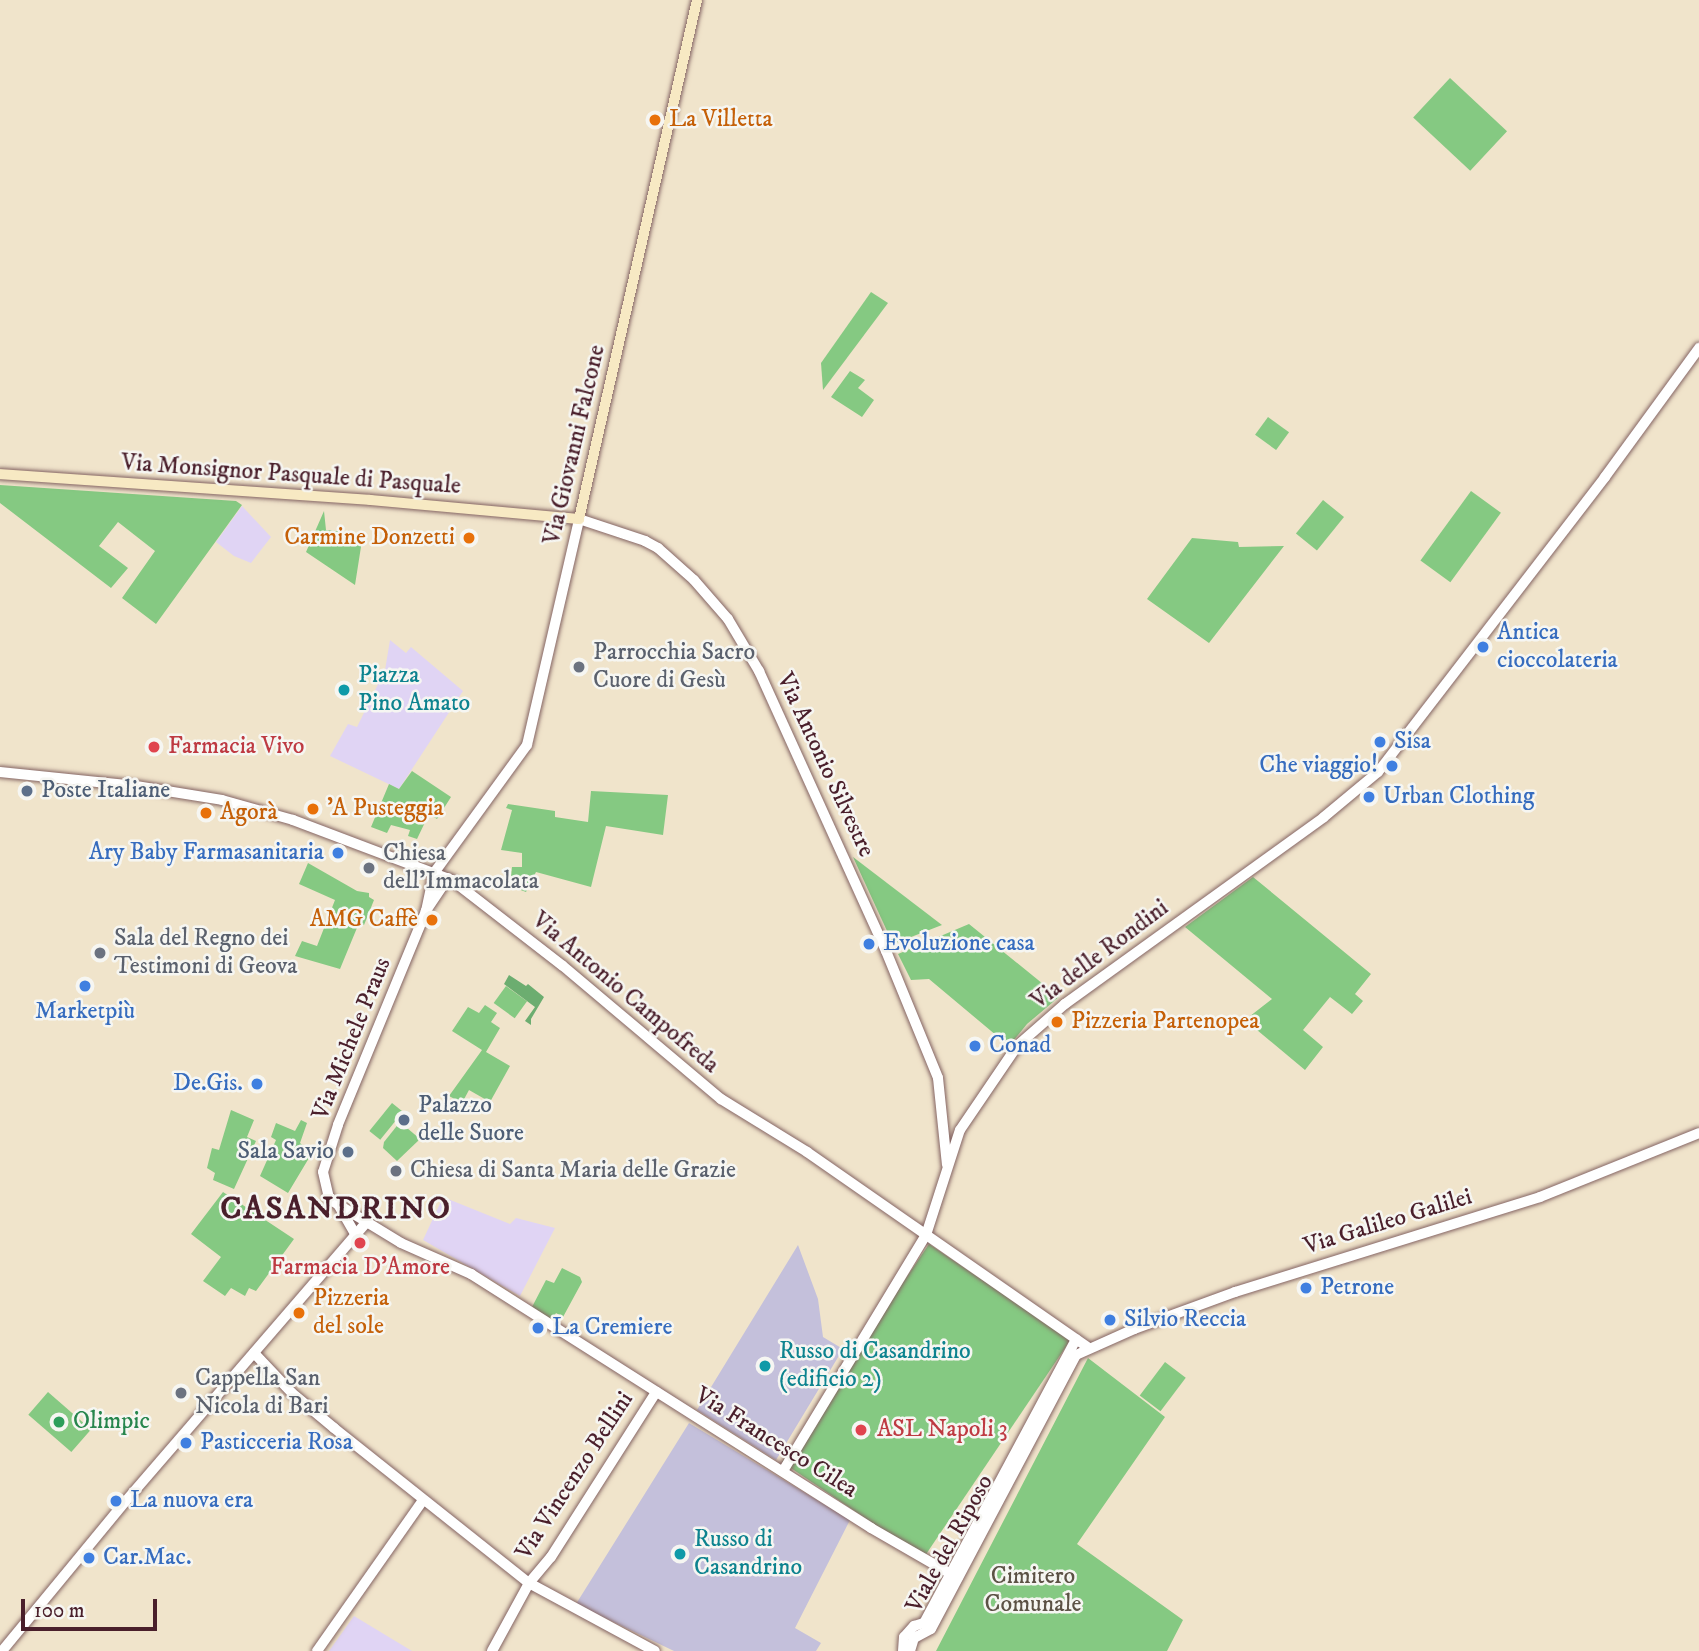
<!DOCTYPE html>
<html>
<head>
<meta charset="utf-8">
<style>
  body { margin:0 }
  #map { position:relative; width:1699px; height:1651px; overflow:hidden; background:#f0e4cb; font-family:"IM FELL DW Pica",serif }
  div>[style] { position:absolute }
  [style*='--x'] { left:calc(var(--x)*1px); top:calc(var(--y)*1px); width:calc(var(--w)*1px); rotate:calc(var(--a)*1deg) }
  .built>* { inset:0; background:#e0d4f4 }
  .industrial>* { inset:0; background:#c4c0db }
  .green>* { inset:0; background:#85c982; transform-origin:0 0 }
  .forest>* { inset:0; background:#6cad70 }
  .roads { filter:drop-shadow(0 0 2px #846463) drop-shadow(0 0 2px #846463) }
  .tertiary>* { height:10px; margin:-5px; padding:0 5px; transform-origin:5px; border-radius:5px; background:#fff }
  .secondary>* { height:10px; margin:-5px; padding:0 5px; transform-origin:5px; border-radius:5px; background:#f7e9c3 }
  .dots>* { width:19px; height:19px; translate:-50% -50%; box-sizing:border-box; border:4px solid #f6f6f2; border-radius:50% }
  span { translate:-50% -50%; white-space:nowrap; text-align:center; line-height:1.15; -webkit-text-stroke:5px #f6f6f2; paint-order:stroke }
  .food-label { font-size:24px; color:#c56008 }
  .left { translate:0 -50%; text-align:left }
  .right { translate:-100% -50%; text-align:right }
  .street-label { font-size:24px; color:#4a1f2b }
  .shop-label { font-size:24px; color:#366cbe }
  .worship-label { font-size:24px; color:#5b616d }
  .culture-label { font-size:24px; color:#0d838f }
  .health-label { font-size:24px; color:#be3a42 }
  .service-label { font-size:24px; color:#4e5e75 }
  .leisure-label { font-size:24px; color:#27864d }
  .park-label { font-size:24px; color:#5c5245 }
  .district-label { font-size:32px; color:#4a1f2b; font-weight:700; letter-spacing:2px }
  .scale { position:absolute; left:21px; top:1599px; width:136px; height:32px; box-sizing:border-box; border:4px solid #4a1f2b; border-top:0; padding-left:9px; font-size:21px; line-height:24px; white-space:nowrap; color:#4a1f2b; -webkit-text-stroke:5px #f6f6f2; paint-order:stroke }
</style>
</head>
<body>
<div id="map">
  <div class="built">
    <i style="clip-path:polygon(242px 506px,271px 537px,251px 563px,234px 556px,216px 542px)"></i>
    <i style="clip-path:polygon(390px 640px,406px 653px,411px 647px,463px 691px,399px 789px,330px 756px,348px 724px,357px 727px,385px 670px)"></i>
    <i style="clip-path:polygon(443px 1197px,510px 1224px,516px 1218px,555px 1228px,520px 1296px,423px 1240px)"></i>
    <i style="clip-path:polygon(354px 1616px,412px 1651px,329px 1651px)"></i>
  </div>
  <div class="industrial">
    <i style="clip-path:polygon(798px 1245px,818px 1299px,823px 1337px,843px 1349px,776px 1460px,697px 1410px)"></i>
    <i style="clip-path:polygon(689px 1423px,850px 1520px,795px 1628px,821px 1643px,816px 1651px,674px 1651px,576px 1604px)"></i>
  </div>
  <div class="green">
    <i style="left:1450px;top:78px;width:78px;height:54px;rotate:43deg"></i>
    <i style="clip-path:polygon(871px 292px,888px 303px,823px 390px,821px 363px)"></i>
    <i style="clip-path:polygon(850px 371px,865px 380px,858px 388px,874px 400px,862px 417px,831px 397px)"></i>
    <i style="left:1268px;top:417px;width:26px;height:22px;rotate:36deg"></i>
    <i style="clip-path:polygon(0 485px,236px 501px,242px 505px,156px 624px,122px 598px,155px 551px,118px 522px,99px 546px,128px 568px,111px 588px,0 503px)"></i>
    <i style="left:1471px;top:491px;width:37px;height:86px;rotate:36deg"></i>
    <i style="left:1323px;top:500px;width:27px;height:43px;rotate:39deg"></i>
    <i style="clip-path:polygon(324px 511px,326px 530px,363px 534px,355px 585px,306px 552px)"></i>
    <i style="clip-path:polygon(1192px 538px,1238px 542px,1239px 547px,1284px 546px,1209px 643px,1147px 599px)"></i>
    <i style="clip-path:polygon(412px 771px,451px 797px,437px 819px,429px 814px,417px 839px,408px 836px,410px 830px,391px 825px,387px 833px,371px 827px,389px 784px,399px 789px)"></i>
    <i style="clip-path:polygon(591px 791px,668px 795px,663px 835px,606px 826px,591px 887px,536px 872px,526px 892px,510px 886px,512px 867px,522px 867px,522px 853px,501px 850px,512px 810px,506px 808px,508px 804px,555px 811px,555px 817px,588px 822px)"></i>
    <i style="clip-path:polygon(853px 857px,942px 925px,893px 944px)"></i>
    <i style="clip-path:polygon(308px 863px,357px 891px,369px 893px,369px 897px,374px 900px,364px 925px,359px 923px,340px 969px,295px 956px,302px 941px,317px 946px,335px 900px,299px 884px)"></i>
    <i style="clip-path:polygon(1253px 877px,1371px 974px,1355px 994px,1363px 1001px,1352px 1014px,1330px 997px,1303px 1030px,1323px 1047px,1305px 1070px,1245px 1020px,1272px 999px,1185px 927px)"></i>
    <i style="clip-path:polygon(969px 924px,1059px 997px,1027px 1024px,1009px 1046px,929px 979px,911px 980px,898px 954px)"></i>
    <i style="left:506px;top:986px;width:26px;height:21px;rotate:36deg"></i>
    <i style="clip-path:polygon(485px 1005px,497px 1013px,491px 1022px,500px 1028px,486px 1052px,510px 1066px,490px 1102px,469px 1090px,462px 1103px,449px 1096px,482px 1050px,452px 1031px,468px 1007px,479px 1013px)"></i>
    <i style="left:392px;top:1103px;width:14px;height:36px;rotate:39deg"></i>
    <i style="clip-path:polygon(231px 1110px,254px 1120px,247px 1137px,256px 1141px,234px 1189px,213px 1180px,215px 1173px,207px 1168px,212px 1148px,219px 1150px)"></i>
    <i style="clip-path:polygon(301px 1120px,307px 1123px,300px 1143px,312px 1153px,288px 1193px,260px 1176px,276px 1140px,271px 1137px,276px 1123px,295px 1131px)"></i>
    <i style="clip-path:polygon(400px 1122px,420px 1139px,397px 1161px,383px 1148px,384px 1142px)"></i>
    <i style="clip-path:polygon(223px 1192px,294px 1239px,256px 1291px,249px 1288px,245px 1296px,231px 1288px,225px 1296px,203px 1281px,221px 1257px,191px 1234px)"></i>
    <i style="left:929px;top:1244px;width:171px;height:263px;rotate:34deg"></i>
    <i style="clip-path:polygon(562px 1268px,580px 1277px,582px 1282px,563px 1317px,556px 1313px,552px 1320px,532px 1307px,546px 1280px,554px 1283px)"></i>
    <i style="clip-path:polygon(1088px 1358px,1165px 1417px,1077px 1544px,1183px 1620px,1167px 1651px,936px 1651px)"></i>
    <i style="left:1165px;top:1362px;width:26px;height:42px;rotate:37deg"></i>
    <i style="left:48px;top:1392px;width:57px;height:30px;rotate:41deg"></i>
  </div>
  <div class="forest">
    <i style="clip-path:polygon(509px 975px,526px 986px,528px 984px,544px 997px,531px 1019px,531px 1025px,525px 1021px,535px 1007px,504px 984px)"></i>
  </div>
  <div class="roads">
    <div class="tertiary">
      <i style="--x:0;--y:772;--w:137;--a:5.9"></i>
      <i style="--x:136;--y:786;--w:87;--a:9.2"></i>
      <i style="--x:222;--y:800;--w:74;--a:15.7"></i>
      <i style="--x:293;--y:820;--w:170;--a:20.7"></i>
      <i style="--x:452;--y:880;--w:140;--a:37.8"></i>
      <i style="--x:563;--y:966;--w:207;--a:40.1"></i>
      <i style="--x:721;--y:1099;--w:101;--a:31.6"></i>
      <i style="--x:807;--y:1152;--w:342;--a:34.8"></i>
      <i style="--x:448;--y:878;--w:40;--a:124"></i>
      <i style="--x:426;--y:911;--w:231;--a:112.4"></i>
      <i style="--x:338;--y:1125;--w:49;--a:107.7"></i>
      <i style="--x:323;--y:1172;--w:28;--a:77"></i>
      <i style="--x:329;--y:1199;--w:84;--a:31.4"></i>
      <i style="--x:401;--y:1243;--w:77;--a:23.9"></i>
      <i style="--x:471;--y:1274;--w:474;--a:32.4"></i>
      <i style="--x:871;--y:1528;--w:100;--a:29.9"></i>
      <i style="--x:426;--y:911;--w:39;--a:-78"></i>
      <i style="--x:434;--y:873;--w:158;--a:-54"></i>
      <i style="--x:527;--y:745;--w:232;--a:-77"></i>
      <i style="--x:579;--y:519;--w:70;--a:18.4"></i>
      <i style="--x:645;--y:541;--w:15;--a:28"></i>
      <i style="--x:658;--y:548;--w:48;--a:41.6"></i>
      <i style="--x:694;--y:580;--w:52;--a:48.9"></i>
      <i style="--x:728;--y:619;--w:61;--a:59.2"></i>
      <i style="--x:759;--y:671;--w:307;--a:65.6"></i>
      <i style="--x:886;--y:951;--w:137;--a:67.7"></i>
      <i style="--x:938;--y:1078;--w:87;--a:84.1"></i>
      <i style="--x:339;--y:1206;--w:34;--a:60"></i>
      <i style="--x:254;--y:1353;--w:55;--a:46.5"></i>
      <i style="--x:292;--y:1393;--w:55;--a:39.8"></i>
      <i style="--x:334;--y:1428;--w:249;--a:38.5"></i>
      <i style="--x:529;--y:1583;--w:143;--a:28.4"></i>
      <i style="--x:783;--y:1471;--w:276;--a:-58.8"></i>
      <i style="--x:926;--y:1235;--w:110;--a:-72.1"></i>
      <i style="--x:960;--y:1130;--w:102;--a:-55.8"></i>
      <i style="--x:1017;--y:1046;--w:64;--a:-41.2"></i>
      <i style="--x:1065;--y:1004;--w:319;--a:-35.8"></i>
      <i style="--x:1324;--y:817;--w:70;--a:-39.8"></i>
      <i style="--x:1378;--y:772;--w:372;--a:-52.4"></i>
      <i style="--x:1605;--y:477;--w:160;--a:-53.9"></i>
      <i style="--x:2;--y:1651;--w:193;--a:-50.5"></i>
      <i style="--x:125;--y:1502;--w:370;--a:-49.2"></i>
      <i style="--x:317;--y:1651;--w:184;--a:-54.9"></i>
      <i style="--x:492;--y:1651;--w:77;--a:-61.4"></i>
      <i style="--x:529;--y:1583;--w:34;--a:-50"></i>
      <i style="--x:551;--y:1557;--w:196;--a:-57.5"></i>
      <i style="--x:903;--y:1651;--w:14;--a:-86"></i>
      <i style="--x:904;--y:1637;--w:15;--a:-48"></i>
      <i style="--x:914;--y:1626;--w:10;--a:-17"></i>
      <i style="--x:924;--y:1623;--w:322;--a:-61.8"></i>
      <i style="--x:910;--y:1651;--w:14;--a:-73"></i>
      <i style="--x:914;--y:1638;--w:19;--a:-28"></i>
      <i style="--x:931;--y:1629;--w:310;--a:-62.1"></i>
      <i style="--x:1076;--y:1355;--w:64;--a:-24.1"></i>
      <i style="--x:1134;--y:1329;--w:108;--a:-20.1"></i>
      <i style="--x:1235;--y:1292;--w:319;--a:-17.3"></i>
      <i style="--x:1540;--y:1197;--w:171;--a:-21.9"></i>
    </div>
    <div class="secondary">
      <i style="--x:0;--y:474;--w:371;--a:4"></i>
      <i style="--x:370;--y:500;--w:210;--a:5.2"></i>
      <i style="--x:579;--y:519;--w:532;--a:-77.19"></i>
    </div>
  </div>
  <div class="dots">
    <i style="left:655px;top:120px;background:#e8710a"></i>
    <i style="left:469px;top:538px;background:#e8710a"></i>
    <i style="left:1483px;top:647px;background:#3f7fe0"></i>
    <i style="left:579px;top:667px;background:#6b7280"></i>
    <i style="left:344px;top:690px;background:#0f9aa8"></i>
    <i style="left:1380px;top:742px;background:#3f7fe0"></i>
    <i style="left:154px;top:747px;background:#e0444e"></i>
    <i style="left:1392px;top:766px;background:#3f7fe0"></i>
    <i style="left:27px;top:791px;background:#5c6f8a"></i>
    <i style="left:1369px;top:797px;background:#3f7fe0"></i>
    <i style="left:313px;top:809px;background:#e8710a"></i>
    <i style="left:206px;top:813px;background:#e8710a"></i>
    <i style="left:338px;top:853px;background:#3f7fe0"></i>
    <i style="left:369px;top:868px;background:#6b7280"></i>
    <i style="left:432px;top:920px;background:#e8710a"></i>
    <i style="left:869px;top:944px;background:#3f7fe0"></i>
    <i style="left:100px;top:953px;background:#6b7280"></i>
    <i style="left:85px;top:986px;background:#3f7fe0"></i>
    <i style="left:1057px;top:1022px;background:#e8710a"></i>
    <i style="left:975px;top:1046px;background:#3f7fe0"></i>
    <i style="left:257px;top:1084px;background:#3f7fe0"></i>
    <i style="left:404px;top:1120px;background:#5c6f8a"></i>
    <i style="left:348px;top:1152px;background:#5c6f8a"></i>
    <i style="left:396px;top:1171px;background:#6b7280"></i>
    <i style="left:360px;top:1243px;background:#e0444e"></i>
    <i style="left:1306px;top:1288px;background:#3f7fe0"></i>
    <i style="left:299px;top:1313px;background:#e8710a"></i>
    <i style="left:1110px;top:1320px;background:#3f7fe0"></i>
    <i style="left:538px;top:1328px;background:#3f7fe0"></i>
    <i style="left:765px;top:1366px;background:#0f9aa8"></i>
    <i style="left:181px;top:1393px;background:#6b7280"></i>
    <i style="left:59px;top:1422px;background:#2e9e5b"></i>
    <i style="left:861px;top:1430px;background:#e0444e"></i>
    <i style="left:186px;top:1443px;background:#3f7fe0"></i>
    <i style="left:116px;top:1501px;background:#3f7fe0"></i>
    <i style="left:680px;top:1554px;background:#0f9aa8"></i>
    <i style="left:89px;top:1558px;background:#3f7fe0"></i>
  </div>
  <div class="food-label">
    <span class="left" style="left:669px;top:120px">La Villetta</span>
    <span class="right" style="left:455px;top:538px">Carmine Donzetti</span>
    <span class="left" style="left:327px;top:809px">'A Pusteggia</span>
    <span class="left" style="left:220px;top:813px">Agorà</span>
    <span class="right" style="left:418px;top:920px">AMG Caffè</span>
    <span class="left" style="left:1071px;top:1022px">Pizzeria Partenopea</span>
    <span class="left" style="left:313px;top:1313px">Pizzeria<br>del sole</span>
  </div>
  <div class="street-label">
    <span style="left:575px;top:445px;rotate:-77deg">Via Giovanni Falcone</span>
    <span style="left:291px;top:475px;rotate:4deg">Via Monsignor Pasquale di Pasquale</span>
    <span style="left:825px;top:765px;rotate:65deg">Via Antonio Silvestre</span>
    <span style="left:1100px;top:955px;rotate:-37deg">Via delle Rondini</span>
    <span style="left:625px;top:993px;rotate:40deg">Via Antonio Campofreda</span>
    <span style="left:352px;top:1039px;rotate:-68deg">Via Michele Praus</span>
    <span style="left:1388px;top:1222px;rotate:-17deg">Via Galileo Galilei</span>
    <span style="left:776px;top:1443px;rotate:32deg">Via Francesco Cilea</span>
    <span style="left:575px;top:1476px;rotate:-57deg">Via Vincenzo Bellini</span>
    <span style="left:950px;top:1544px;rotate:-61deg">Viale del Riposo</span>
  </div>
  <div class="shop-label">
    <span class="left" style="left:1497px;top:647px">Antica<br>cioccolateria</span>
    <span class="left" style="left:1394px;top:742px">Sisa</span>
    <span class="right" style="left:1378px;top:766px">Che viaggio!</span>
    <span class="left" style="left:1383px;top:797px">Urban Clothing</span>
    <span class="right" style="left:324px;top:853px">Ary Baby Farmasanitaria</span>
    <span class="left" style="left:883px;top:944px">Evoluzione casa</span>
    <span style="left:85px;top:1012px">Marketpiù</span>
    <span class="left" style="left:989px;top:1046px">Conad</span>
    <span class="right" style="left:243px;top:1084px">De.Gis.</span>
    <span class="left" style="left:1320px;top:1288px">Petrone</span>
    <span class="left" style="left:1124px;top:1320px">Silvio Reccia</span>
    <span class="left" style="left:552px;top:1328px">La Cremiere</span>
    <span class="left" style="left:200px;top:1443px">Pasticceria Rosa</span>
    <span class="left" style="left:130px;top:1501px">La nuova era</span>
    <span class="left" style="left:103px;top:1558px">Car.Mac.</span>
  </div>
  <div class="worship-label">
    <span class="left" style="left:593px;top:667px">Parrocchia Sacro<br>Cuore di Gesù</span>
    <span class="left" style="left:383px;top:868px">Chiesa<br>dell'Immacolata</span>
    <span class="left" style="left:114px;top:953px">Sala del Regno dei<br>Testimoni di Geova</span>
    <span class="left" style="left:410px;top:1171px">Chiesa di Santa Maria delle Grazie</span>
    <span class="left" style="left:195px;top:1393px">Cappella San<br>Nicola di Bari</span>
  </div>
  <div class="culture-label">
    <span class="left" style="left:358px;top:690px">Piazza<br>Pino Amato</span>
    <span class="left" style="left:779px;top:1366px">Russo di Casandrino<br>(edificio 2)</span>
    <span class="left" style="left:694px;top:1554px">Russo di<br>Casandrino</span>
  </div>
  <div class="health-label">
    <span class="left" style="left:168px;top:747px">Farmacia Vivo</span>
    <span style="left:360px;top:1268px">Farmacia D'Amore</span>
    <span class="left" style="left:877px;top:1430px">ASL Napoli 3</span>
  </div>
  <div class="service-label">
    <span class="left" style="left:41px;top:791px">Poste Italiane</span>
    <span class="left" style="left:418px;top:1120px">Palazzo<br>delle Suore</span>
    <span class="right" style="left:334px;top:1152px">Sala Savio</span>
  </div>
  <div class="leisure-label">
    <span class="left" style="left:73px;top:1422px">Olimpic</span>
  </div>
  <div class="park-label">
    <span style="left:1033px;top:1591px">Cimitero<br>Comunale</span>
  </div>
  <div class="district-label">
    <span style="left:336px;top:1209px">CASANDRINO</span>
  </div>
  <div class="scale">100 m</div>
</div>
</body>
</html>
